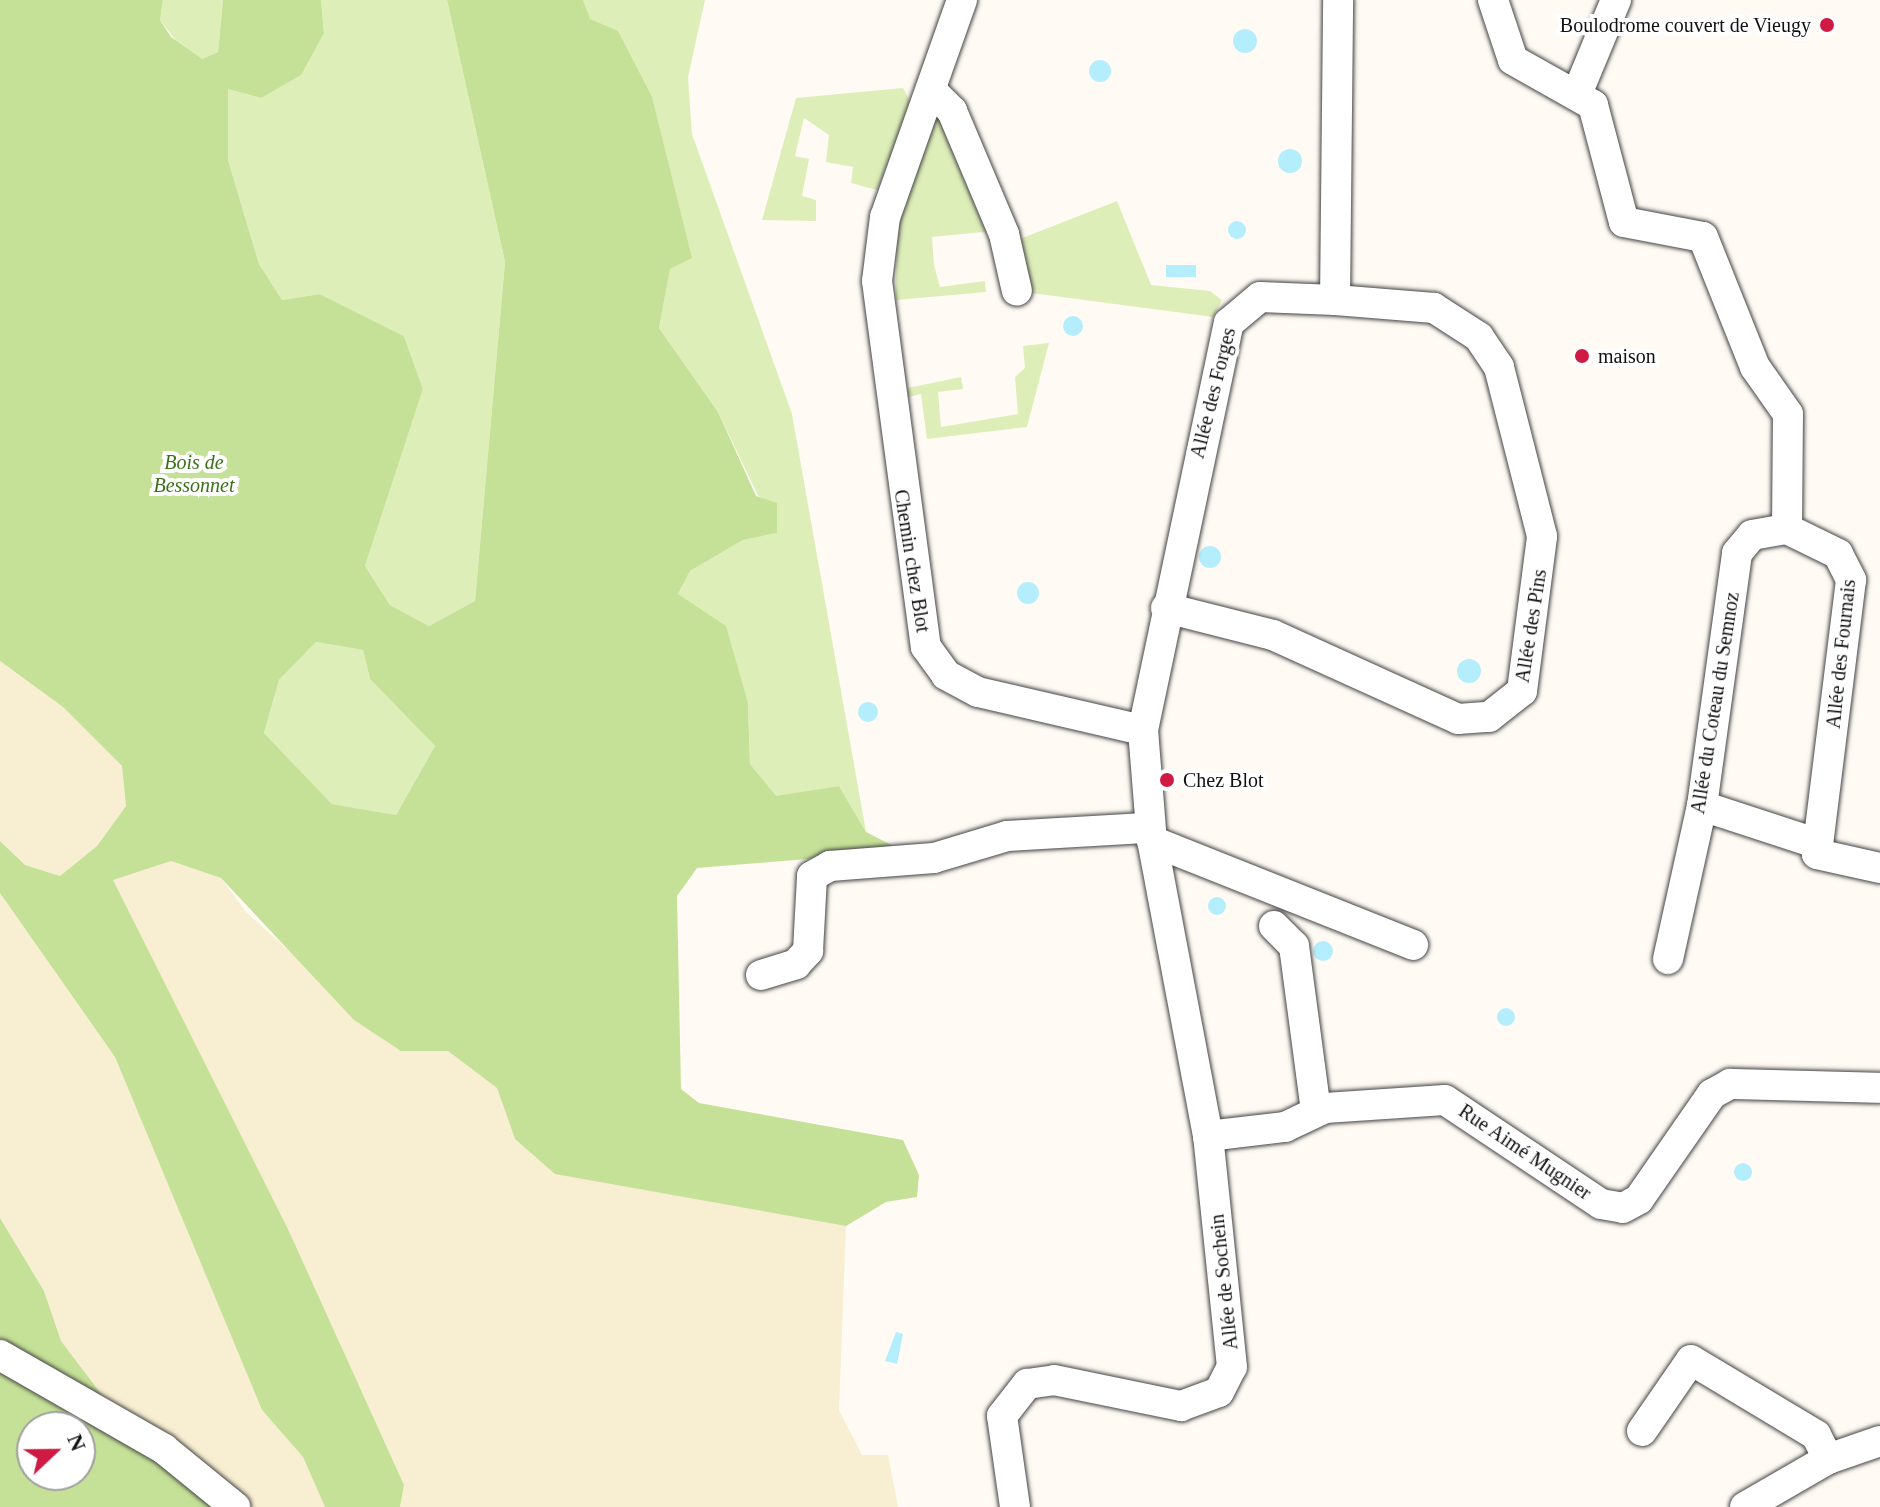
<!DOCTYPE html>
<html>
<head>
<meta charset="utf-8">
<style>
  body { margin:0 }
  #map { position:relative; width:1880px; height:1507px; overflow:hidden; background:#fffbf4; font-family:Georgia,serif }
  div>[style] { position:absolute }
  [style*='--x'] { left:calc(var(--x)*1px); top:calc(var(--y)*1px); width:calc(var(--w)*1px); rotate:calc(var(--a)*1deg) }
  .farmland>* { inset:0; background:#f8eed1 }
  .green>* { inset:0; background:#deeeb9 }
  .forest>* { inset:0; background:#c5e197 }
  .water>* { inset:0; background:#b4eefc; transform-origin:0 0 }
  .round { border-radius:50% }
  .roads { filter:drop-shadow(0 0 2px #444) drop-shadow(0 0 2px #444) }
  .minor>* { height:30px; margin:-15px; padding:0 15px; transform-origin:15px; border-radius:15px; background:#fff }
  .dots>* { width:22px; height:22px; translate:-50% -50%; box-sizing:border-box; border:4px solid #fff; border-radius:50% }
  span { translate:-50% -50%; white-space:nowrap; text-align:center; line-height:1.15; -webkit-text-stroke:8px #fff; paint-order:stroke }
  .poi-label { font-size:20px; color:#111 }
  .right { translate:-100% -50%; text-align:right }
  .left { translate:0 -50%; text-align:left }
  .street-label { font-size:20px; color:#111 }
  .park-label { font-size:20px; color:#3b7019; font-style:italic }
  .north { position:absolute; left:16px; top:1411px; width:80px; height:80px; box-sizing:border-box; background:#fff; border:2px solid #a0a0a0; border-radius:50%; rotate:68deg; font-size:22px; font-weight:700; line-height:32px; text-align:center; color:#111 }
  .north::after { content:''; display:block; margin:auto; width:28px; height:36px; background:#cf1a43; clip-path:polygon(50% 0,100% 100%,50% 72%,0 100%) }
</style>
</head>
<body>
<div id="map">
  <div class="farmland">
    <i style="clip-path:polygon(0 661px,63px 707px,122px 766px,126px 806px,97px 846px,60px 876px,25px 865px,0 841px)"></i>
    <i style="clip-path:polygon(171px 861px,221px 878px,246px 912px,401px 1051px,448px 1051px,497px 1088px,515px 1139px,664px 1192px,846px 1226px,839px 1410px,862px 1455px,888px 1455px,898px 1507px,400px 1507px,404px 1485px,288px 1229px,112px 880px)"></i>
    <i style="clip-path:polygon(0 893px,115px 1057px,262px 1410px,303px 1457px,325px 1507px,216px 1507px,143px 1449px,61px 1341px,44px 1291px,0 1218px)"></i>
  </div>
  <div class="green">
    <i style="clip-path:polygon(163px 0,223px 0,218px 52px,202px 59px,185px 52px,160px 20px)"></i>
    <i style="clip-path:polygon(321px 0,447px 0,505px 262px,475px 601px,429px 626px,390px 605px,365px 566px,423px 389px,404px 336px,320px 294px,282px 300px,259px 264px,228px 160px,228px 89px,261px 98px,324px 33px)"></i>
    <i style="clip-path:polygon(583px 0,705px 0,688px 77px,692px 134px,792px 414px,866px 832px,839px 786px,776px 797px,750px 764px,748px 703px,678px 594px,690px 571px,743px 540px,776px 533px,718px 412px,659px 328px,670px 268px)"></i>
    <i style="clip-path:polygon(903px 88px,912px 105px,877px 190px,851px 183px,853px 167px,826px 162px,829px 135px,804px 118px,795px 156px,809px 159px,802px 196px,816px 200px,816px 221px,762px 220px,796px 98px)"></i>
    <i style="clip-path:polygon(937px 114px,994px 231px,932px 237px,934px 265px,940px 287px,985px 281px,986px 292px,896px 300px,897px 225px)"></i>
    <i style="clip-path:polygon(1117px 201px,1151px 285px,1210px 291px,1222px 300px,1213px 317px,1024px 292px,1015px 241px)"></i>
    <i style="clip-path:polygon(1049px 343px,1027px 427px,927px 439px,921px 394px,908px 397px,908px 388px,961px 377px,963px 389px,938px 392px,941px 427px,1018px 414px,1015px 377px,1025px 368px,1023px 346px)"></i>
    <i style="clip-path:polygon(316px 642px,363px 650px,370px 679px,435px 746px,396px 815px,332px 804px,264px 733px,279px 680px)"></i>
  </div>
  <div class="forest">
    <i style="clip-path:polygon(evenodd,0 0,163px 0,160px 20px,171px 37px,202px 59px,218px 52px,223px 0,321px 0,324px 33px,301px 75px,261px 98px,228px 89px,228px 160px,259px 264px,282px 300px,320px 294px,404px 336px,423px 389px,365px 566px,390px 605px,429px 626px,475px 601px,505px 262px,447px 0,583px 0,590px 19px,618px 31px,652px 97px,692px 258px,670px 269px,659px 328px,718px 412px,756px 496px,777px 503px,777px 533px,743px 540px,690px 571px,678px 594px,726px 626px,748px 703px,750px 764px,776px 796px,839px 786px,866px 832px,903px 851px,697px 868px,677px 896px,681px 1089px,699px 1103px,903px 1140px,919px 1175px,917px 1197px,886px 1202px,846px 1226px,555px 1174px,515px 1139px,497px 1088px,448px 1051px,401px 1051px,354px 1020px,221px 878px,171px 861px,113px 880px,288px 1229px,404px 1485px,400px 1507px,325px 1507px,303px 1457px,262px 1410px,115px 1057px,0 893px,0 841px,25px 865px,60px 876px,97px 846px,126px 806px,122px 766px,63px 707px,0 661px,0 0,316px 642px,363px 650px,370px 679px,435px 746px,396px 815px,332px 804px,264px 733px,279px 680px,316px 642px)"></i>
    <i style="clip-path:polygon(evenodd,0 1218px,44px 1291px,61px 1341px,143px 1449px,216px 1507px,0 1507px,0 1218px,32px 1427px,80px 1427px,80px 1475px,32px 1475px,32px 1427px)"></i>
  </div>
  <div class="water">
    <i class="round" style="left:1233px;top:29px;width:24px;height:24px"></i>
    <i class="round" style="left:1089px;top:60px;width:22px;height:22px"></i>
    <i class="round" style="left:1278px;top:149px;width:24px;height:24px"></i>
    <i class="round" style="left:1228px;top:221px;width:18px;height:18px"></i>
    <i style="left:1166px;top:265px;width:30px;height:12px"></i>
    <i class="round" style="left:1063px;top:316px;width:20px;height:20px"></i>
    <i class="round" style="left:1199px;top:546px;width:22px;height:22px"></i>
    <i class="round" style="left:1017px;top:582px;width:22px;height:22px"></i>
    <i class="round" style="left:1457px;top:659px;width:24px;height:24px"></i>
    <i class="round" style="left:858px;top:702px;width:20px;height:20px"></i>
    <i class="round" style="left:1208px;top:897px;width:18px;height:18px"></i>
    <i class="round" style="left:1313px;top:941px;width:20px;height:20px"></i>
    <i class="round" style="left:1497px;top:1008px;width:18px;height:18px"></i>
    <i class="round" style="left:1734px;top:1163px;width:18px;height:18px"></i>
    <i style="clip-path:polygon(896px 1332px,903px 1334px,897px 1364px,885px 1361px)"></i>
  </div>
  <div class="roads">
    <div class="minor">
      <i style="--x:962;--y:0;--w:230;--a:109.5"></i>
      <i style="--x:885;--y:217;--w:64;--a:97.1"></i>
      <i style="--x:877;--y:281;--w:369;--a:82.4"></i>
      <i style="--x:926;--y:647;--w:34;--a:54"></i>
      <i style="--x:946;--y:675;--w:36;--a:28"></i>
      <i style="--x:978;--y:692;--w:169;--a:13"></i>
      <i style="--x:1143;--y:730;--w:111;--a:85.4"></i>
      <i style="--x:1152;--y:841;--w:281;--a:21.7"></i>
      <i style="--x:1493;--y:0;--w:63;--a:71.6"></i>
      <i style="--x:1513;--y:60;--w:92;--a:29.4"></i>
      <i style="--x:1593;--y:105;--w:121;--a:75.2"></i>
      <i style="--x:1624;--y:222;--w:80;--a:10.8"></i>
      <i style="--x:1703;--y:237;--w:140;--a:68.2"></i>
      <i style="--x:1755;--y:367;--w:57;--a:54.9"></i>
      <i style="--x:1788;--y:414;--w:115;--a:90.5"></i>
      <i style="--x:1787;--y:529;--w:57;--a:26.1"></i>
      <i style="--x:1838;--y:554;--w:29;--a:63"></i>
      <i style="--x:1851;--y:580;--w:276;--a:97.1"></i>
      <i style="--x:1817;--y:854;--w:65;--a:12.5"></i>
      <i style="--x:931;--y:90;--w:30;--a:45"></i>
      <i style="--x:952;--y:111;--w:134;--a:67.1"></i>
      <i style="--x:1004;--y:234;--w:58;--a:77.2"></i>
      <i style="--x:1577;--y:94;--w:102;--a:-67.5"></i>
      <i style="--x:1166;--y:608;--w:110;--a:14.2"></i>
      <i style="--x:1273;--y:635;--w:203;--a:24.4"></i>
      <i style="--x:1458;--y:719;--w:31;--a:-4"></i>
      <i style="--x:1489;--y:717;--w:42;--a:-38.2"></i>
      <i style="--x:1522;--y:691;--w:156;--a:-82.6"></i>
      <i style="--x:1542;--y:536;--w:174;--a:-104.3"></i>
      <i style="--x:1499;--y:367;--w:36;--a:-124"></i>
      <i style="--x:1479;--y:337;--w:54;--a:-147.2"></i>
      <i style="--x:1434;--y:308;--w:99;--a:-175.4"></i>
      <i style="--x:1143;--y:730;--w:416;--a:-78.1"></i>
      <i style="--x:1229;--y:323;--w:40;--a:-40"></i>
      <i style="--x:1260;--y:297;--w:75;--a:2.3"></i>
      <i style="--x:1335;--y:300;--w:300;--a:-89.4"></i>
      <i style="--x:1702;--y:806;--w:122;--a:18.1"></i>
      <i style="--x:1274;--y:926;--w:28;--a:45"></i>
      <i style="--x:1294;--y:946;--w:165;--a:82.4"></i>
      <i style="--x:1668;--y:959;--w:157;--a:-77.5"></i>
      <i style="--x:1702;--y:806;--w:255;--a:-82.1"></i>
      <i style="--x:1737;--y:553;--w:23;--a:-50"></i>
      <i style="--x:1752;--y:535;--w:36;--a:-10"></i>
      <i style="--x:761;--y:975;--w:37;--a:-17"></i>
      <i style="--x:796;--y:964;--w:18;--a:-47"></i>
      <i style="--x:808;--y:951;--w:75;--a:-86.9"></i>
      <i style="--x:812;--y:876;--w:21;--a:-29"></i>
      <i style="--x:830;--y:866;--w:104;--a:-4.4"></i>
      <i style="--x:934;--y:858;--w:76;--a:-16.8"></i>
      <i style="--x:1007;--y:836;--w:138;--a:-3.3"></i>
      <i style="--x:1208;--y:1136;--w:78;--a:-6.7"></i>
      <i style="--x:1285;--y:1127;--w:44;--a:-25.4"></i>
      <i style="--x:1325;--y:1108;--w:120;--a:-3.8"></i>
      <i style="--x:1445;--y:1100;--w:187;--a:33.7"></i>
      <i style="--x:1601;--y:1204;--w:22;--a:10"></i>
      <i style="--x:1623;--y:1208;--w:18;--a:-29"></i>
      <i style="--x:1639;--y:1199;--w:128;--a:-55.2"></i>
      <i style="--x:1712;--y:1094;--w:21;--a:-29"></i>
      <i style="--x:1730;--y:1084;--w:150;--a:1.5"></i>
      <i style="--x:0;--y:1355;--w:189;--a:29.8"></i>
      <i style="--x:164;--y:1449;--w:92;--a:39.2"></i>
      <i style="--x:1642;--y:1431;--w:86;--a:-55.4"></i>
      <i style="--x:1691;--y:1360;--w:146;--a:31"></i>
      <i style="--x:1816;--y:1435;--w:27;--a:63"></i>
      <i style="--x:1015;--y:1507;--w:92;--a:-98.1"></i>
      <i style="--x:1002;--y:1416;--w:41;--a:-52"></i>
      <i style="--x:1027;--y:1384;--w:27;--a:-8"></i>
      <i style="--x:1054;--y:1380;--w:130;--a:11.6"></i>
      <i style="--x:1181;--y:1406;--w:40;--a:-20.2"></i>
      <i style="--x:1219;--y:1392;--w:28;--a:-63"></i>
      <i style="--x:1232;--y:1367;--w:232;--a:-95.9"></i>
      <i style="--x:1208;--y:1136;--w:300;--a:-100.7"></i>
      <i style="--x:1745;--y:1507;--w:96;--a:-30"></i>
      <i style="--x:1828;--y:1459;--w:55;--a:-19.1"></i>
    </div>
  </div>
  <div class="dots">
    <i style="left:1827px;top:25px;background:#cf1a43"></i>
    <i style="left:1582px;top:356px;background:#cf1a43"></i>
    <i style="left:1167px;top:780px;background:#cf1a43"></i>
  </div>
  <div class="poi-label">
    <span class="right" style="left:1811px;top:25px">Boulodrome couvert de Vieugy</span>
    <span class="left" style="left:1598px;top:356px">maison</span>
    <span class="left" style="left:1183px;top:780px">Chez Blot</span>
  </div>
  <div class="street-label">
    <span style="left:1213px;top:393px;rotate:-76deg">Allée des Forges</span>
    <span style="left:912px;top:561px;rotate:81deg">Chemin chez Blot</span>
    <span style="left:1531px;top:626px;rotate:-81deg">Allée des Pins</span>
    <span style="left:1841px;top:654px;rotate:-84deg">Allée des Fournais</span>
    <span style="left:1715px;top:703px;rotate:-81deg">Allée du Coteau du Semnoz</span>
    <span style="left:1525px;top:1152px;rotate:34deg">Rue Aimé Mugnier</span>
    <span style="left:1224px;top:1282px;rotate:-96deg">Allée de Sochein</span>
  </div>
  <div class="park-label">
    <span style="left:194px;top:474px">Bois de<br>Bessonnet</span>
  </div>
  <div class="north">N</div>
</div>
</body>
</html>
